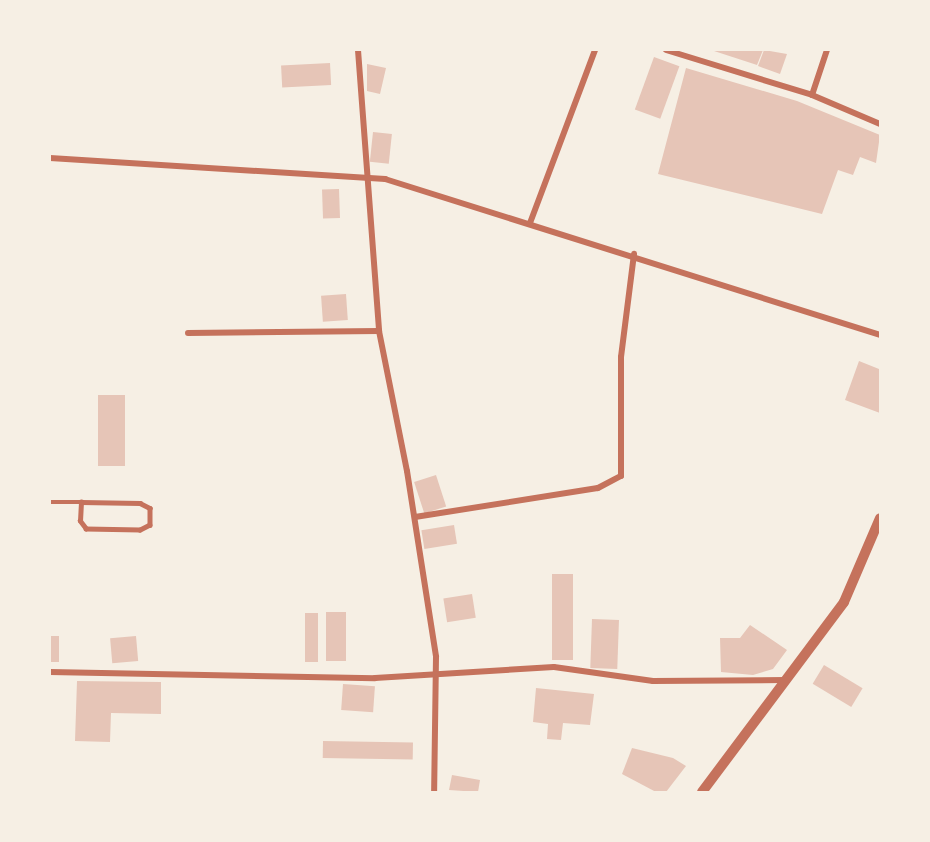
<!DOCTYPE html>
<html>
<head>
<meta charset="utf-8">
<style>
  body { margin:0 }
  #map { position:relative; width:930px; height:842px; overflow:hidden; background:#f6efe4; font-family:"PT Sans",sans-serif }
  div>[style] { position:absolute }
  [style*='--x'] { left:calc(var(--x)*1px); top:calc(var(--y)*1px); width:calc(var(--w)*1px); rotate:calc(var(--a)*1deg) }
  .building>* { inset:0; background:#e6c5b7; transform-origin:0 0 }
  .service>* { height:4.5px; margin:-2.25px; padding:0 2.25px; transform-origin:2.25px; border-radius:2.25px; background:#c5725c }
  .minor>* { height:6px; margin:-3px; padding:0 3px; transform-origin:3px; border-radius:3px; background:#c5725c }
  .tertiary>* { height:10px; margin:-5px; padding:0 5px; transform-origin:5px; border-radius:5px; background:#c5725c }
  span { translate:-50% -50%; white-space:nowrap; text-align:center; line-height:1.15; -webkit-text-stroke:4.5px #f6efe4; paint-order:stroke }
  .frame { position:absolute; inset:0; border:51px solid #f6efe4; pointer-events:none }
</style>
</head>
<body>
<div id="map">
  <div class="building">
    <i style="clip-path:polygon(711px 50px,763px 50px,757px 65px)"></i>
    <i style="clip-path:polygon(764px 50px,787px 54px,780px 74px,758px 66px)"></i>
    <i style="left:654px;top:57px;width:27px;height:56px;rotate:20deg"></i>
    <i style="left:330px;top:63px;width:22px;height:49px;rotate:87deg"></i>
    <i style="clip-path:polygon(367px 64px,386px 68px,380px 94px,367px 91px)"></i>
    <i style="clip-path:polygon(686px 68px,797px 101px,880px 135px,876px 163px,860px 157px,853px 175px,838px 170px,822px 214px,658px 174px)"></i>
    <i style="left:373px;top:132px;width:19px;height:30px;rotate:6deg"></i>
    <i style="left:339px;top:189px;width:29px;height:17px;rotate:88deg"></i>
    <i style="left:346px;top:294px;width:26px;height:25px;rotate:86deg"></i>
    <i style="clip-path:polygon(859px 361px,879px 369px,880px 364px,880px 413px,845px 400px)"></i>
    <i style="left:98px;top:395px;width:27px;height:71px"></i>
    <i style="left:436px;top:475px;width:33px;height:23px;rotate:72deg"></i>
    <i style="left:454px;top:525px;width:19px;height:33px;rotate:81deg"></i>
    <i style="left:552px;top:574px;width:21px;height:86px"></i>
    <i style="left:472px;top:594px;width:24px;height:29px;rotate:81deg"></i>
    <i style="left:326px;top:612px;width:20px;height:49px"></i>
    <i style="left:305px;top:613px;width:13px;height:49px"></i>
    <i style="left:592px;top:619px;width:27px;height:49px;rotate:2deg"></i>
    <i style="clip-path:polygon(750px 625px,787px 650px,773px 669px,753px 675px,721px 672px,720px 638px,740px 638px)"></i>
    <i style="left:50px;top:636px;width:9px;height:26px"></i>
    <i style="left:136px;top:636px;width:25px;height:26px;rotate:85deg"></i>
    <i style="left:824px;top:665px;width:45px;height:22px;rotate:31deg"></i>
    <i style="clip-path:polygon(77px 681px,161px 682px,161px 714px,111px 713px,110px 742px,75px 741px)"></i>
    <i style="left:343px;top:684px;width:32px;height:26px;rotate:4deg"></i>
    <i style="clip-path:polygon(536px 688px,594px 694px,590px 725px,563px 723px,561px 740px,547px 739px,548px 724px,533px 722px)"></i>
    <i style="left:323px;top:741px;width:90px;height:17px;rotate:1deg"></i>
    <i style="clip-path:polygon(632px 748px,673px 758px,686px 766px,666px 792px,656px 792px,622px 774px)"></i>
    <i style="clip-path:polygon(452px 775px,480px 780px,478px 792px,449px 790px)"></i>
  </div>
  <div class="service">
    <i style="--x:50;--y:502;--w:31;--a:0"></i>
    <i style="--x:81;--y:502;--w:59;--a:1"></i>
    <i style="--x:140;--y:503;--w:11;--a:27"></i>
    <i style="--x:150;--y:508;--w:17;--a:90"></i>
    <i style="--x:150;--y:525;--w:11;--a:153"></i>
    <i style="--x:140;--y:530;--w:54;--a:-178.9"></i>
    <i style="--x:86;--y:529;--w:10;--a:-127"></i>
    <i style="--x:80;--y:521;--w:19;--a:-87"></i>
  </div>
  <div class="minor">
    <i style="--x:358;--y:50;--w:282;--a:85.7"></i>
    <i style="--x:379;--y:331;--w:143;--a:78.7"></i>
    <i style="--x:407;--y:471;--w:188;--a:81.1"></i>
    <i style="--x:436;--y:657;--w:135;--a:90.8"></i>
    <i style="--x:666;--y:50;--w:153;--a:17.1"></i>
    <i style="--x:812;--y:95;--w:74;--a:23.1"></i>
    <i style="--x:812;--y:95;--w:47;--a:-71.6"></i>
    <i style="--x:50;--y:158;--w:336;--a:3.6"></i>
    <i style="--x:385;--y:179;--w:519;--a:17.49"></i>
    <i style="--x:530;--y:223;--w:185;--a:-69.4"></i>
    <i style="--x:188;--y:333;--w:191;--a:-0.6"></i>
    <i style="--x:415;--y:517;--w:185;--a:-9"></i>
    <i style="--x:598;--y:488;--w:26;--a:-28"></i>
    <i style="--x:621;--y:476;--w:119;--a:-90"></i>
    <i style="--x:621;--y:357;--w:104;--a:-82.8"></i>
    <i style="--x:50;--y:672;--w:325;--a:1.1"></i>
    <i style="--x:375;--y:678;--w:179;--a:-3.5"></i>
    <i style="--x:554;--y:667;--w:100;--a:8"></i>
    <i style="--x:653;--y:681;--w:132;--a:-0.4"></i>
  </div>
  <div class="tertiary">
    <i style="--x:702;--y:792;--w:237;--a:-53.2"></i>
    <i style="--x:844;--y:602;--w:91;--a:-66.8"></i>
  </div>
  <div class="frame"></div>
</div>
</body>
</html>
